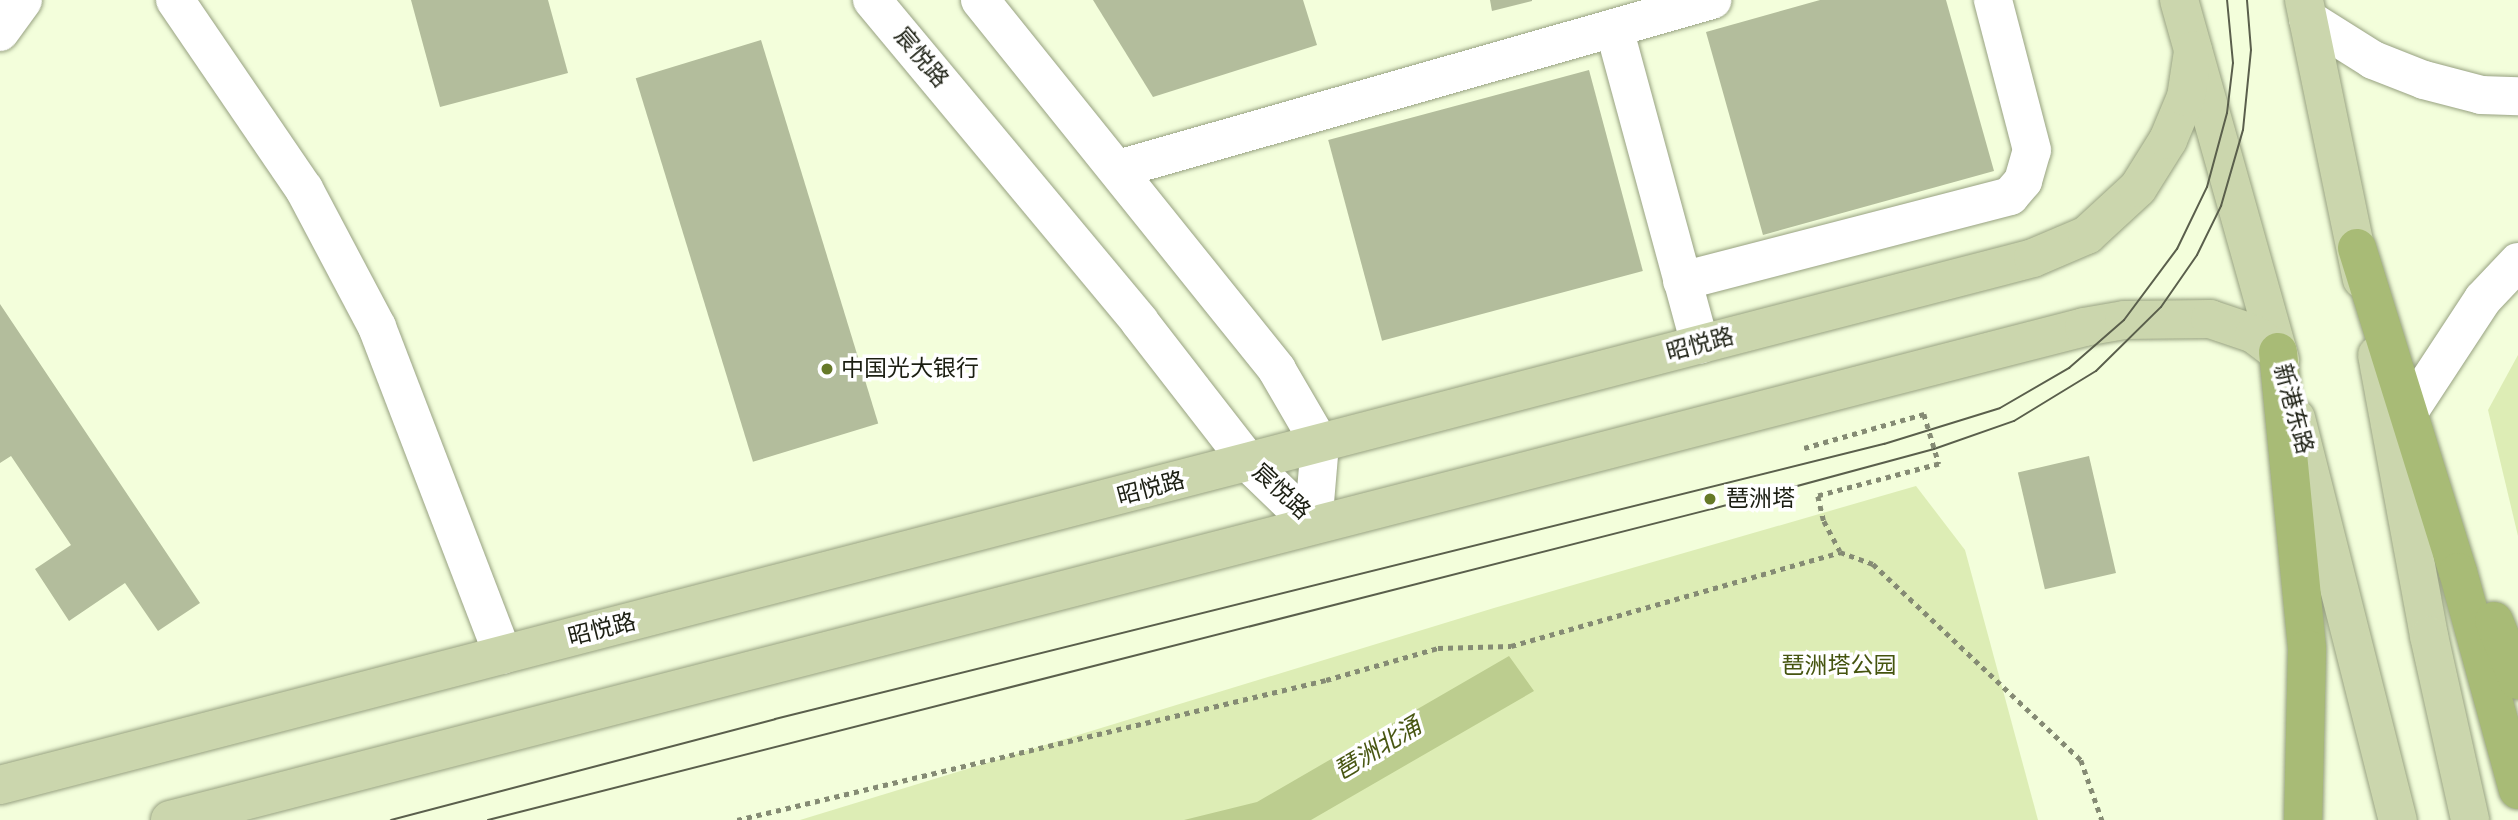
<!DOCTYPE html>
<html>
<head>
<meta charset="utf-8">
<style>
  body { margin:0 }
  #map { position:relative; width:2518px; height:820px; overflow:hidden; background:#f3fedb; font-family:"Sofia Sans Condensed","Noto Sans SC",sans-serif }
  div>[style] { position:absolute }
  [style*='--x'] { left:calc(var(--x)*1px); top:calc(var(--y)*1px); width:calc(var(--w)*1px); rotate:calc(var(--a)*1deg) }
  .green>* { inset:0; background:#ddedb5 }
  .water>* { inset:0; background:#bccd8f }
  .building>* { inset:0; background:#b3bd9c; transform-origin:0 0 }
  .path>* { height:4.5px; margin-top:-2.25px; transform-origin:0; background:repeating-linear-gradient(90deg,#858b74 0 5px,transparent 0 10px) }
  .roads { filter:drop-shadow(0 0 2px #97a181) drop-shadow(0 0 2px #97a181) }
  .minor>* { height:38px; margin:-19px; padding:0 19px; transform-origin:19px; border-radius:19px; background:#fff }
  .major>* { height:38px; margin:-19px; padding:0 19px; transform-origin:19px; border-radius:19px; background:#cbd6ad }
  .highway>* { height:38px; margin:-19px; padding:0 19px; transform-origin:19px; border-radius:19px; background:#a8bb76 }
  .tram>* { height:2px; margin:-1px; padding:0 1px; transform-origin:1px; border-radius:1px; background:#5a5f4c }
  .dots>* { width:19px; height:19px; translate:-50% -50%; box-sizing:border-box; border:4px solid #fff; border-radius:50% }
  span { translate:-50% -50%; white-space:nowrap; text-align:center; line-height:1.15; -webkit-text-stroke:7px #fff; paint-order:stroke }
  .street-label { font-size:23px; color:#1b1e12 }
  .poi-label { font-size:23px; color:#1b1e12 }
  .left { translate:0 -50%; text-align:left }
  .park-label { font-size:23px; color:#45540f }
  .water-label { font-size:24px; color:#495713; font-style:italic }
</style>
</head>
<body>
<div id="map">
  <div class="green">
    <i style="clip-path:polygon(2518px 355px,2518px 536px,2488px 410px)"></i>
    <i style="clip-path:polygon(1916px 486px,1965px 550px,2038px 820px,800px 820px,1494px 608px)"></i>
  </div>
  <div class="water">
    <i style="clip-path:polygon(1509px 656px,1534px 691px,1311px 820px,1184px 820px,1257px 802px)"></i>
  </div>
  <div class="building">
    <i style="clip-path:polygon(411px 0,548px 0,568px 73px,440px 107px)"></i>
    <i style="clip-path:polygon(1093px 0,1303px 0,1317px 45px,1153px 97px)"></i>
    <i style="clip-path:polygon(1490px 0,1532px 0,1532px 1px,1492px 11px)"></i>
    <i style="clip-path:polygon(1820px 0,1946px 0,1994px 171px,1763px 235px,1706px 32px)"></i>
    <i style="left:761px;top:40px;width:401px;height:131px;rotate:73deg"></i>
    <i style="left:1589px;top:70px;width:208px;height:270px;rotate:75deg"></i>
    <i style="clip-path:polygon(0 304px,200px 603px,158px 631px,125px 583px,69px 621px,35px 569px,71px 545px,11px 456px,0 463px)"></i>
    <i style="left:2089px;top:456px;width:120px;height:73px;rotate:77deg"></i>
  </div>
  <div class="path">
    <i style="--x:1804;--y:448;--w:125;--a:-15.8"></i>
    <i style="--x:1924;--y:414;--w:52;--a:73.3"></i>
    <i style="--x:1939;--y:464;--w:125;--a:165.2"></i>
    <i style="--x:1818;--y:496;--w:26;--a:77"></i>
    <i style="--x:1824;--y:521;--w:34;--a:62"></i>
    <i style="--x:737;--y:820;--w:605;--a:-13.37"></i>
    <i style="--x:1326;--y:680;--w:116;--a:-15.9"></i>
    <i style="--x:1438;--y:648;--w:73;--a:-1.6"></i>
    <i style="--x:1511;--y:646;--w:342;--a:-15.9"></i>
    <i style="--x:1840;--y:552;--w:35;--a:20"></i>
    <i style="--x:1873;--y:564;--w:286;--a:43.3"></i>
    <i style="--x:2081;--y:760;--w:64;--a:70.7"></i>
  </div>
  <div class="roads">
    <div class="minor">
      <i style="--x:175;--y:0;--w:229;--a:55.7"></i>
      <i style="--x:304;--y:189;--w:156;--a:62.1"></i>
      <i style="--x:377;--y:327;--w:351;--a:69"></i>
      <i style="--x:872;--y:0;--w:418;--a:50.2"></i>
      <i style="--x:1139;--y:321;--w:180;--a:52.2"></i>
      <i style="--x:1249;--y:463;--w:89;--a:44.1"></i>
      <i style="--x:980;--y:0;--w:474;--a:51.2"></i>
      <i style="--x:1277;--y:370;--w:86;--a:59.8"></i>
      <i style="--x:1320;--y:444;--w:81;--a:94.9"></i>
      <i style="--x:2308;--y:19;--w:77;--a:32.2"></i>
      <i style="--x:2373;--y:60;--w:55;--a:21.4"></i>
      <i style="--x:2424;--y:80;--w:59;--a:14.7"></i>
      <i style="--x:2481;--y:95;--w:37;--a:2"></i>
      <i style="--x:1614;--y:28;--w:328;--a:74.8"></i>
      <i style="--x:0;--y:32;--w:39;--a:-54"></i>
      <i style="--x:1118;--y:169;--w:618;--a:-15.88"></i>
      <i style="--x:1682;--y:281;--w:339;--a:-14.5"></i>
      <i style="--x:2010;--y:196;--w:20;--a:-49"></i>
      <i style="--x:2023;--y:181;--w:32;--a:-74"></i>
      <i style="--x:2032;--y:150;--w:155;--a:-104.6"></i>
      <i style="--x:2393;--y:436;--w:164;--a:-56.7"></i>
      <i style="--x:2483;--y:299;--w:51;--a:-46.6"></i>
    </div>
    <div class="major">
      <i style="--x:2179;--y:0;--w:374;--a:74.3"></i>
      <i style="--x:2304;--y:0;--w:285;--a:78.3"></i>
      <i style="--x:2377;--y:355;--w:286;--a:79.5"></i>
      <i style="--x:2429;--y:636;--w:189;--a:77.4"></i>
      <i style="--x:2296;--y:418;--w:415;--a:75.8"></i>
      <i style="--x:0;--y:785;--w:2100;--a:-14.53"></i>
      <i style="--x:2033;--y:258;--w:59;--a:-23.1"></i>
      <i style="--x:2087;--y:235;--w:69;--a:-42.7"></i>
      <i style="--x:2138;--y:188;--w:57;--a:-58"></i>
      <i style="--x:2168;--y:140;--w:47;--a:-67.3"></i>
      <i style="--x:2186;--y:97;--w:47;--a:-81.3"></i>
      <i style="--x:170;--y:820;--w:1976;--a:-14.44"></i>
      <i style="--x:2084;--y:327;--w:41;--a:-9.9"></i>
      <i style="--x:2124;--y:320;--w:86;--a:-0.7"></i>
      <i style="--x:2210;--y:319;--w:46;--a:18.8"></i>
      <i style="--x:2254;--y:334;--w:30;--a:37"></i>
    </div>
    <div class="highway">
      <i style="--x:2357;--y:248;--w:339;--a:72.7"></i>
      <i style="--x:2458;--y:572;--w:226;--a:74.6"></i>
      <i style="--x:2278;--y:352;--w:298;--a:84.4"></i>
      <i style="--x:2307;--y:649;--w:171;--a:91.3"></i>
      <i style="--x:2494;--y:621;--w:64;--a:67.9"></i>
    </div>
  </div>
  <div class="tram">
    <i style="--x:391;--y:820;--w:397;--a:-14.7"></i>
    <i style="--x:775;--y:719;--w:1143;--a:-13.93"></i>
    <i style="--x:1884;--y:444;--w:121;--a:-17.2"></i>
    <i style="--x:2000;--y:408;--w:80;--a:-30.1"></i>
    <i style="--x:2069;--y:368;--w:73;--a:-41.1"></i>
    <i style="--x:2124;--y:320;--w:89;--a:-53.3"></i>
    <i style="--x:2177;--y:249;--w:69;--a:-64.2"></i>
    <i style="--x:2207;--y:187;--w:77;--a:-74.9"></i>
    <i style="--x:2227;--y:113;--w:50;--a:-83.2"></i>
    <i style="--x:2233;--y:63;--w:63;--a:-95.4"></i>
    <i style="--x:488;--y:820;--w:1263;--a:-14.26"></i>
    <i style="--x:1712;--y:509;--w:230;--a:-15.1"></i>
    <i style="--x:1934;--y:449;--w:85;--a:-19.3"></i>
    <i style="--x:2014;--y:421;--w:96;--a:-31.4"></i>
    <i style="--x:2096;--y:371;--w:91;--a:-44.6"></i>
    <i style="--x:2161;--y:307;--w:63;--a:-55.3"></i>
    <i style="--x:2197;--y:255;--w:55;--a:-63.9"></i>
    <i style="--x:2221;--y:206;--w:79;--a:-73.9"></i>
    <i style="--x:2243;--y:130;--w:80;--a:-84.3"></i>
    <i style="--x:2251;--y:50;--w:50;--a:-94.6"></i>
  </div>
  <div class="dots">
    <i style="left:827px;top:369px;background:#667928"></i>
    <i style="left:1710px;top:499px;background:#667928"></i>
  </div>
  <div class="street-label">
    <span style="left:921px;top:58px;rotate:50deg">宸悦路</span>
    <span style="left:1700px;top:345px;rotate:-15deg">昭悦路</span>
    <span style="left:2293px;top:409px;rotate:75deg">新港东路</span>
    <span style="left:1151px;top:489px;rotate:-15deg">昭悦路</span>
    <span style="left:1281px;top:492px;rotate:43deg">宸悦路</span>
    <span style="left:602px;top:630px;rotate:-14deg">昭悦路</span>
  </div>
  <div class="poi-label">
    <span class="left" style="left:841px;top:369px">中国光大银行</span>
    <span class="left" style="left:1726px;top:499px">琶洲塔</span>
  </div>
  <div class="park-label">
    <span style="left:1839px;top:666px">琶洲塔公园</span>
  </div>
  <div class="water-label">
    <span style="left:1378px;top:749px;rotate:-31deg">琶洲北涌</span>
  </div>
</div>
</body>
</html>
